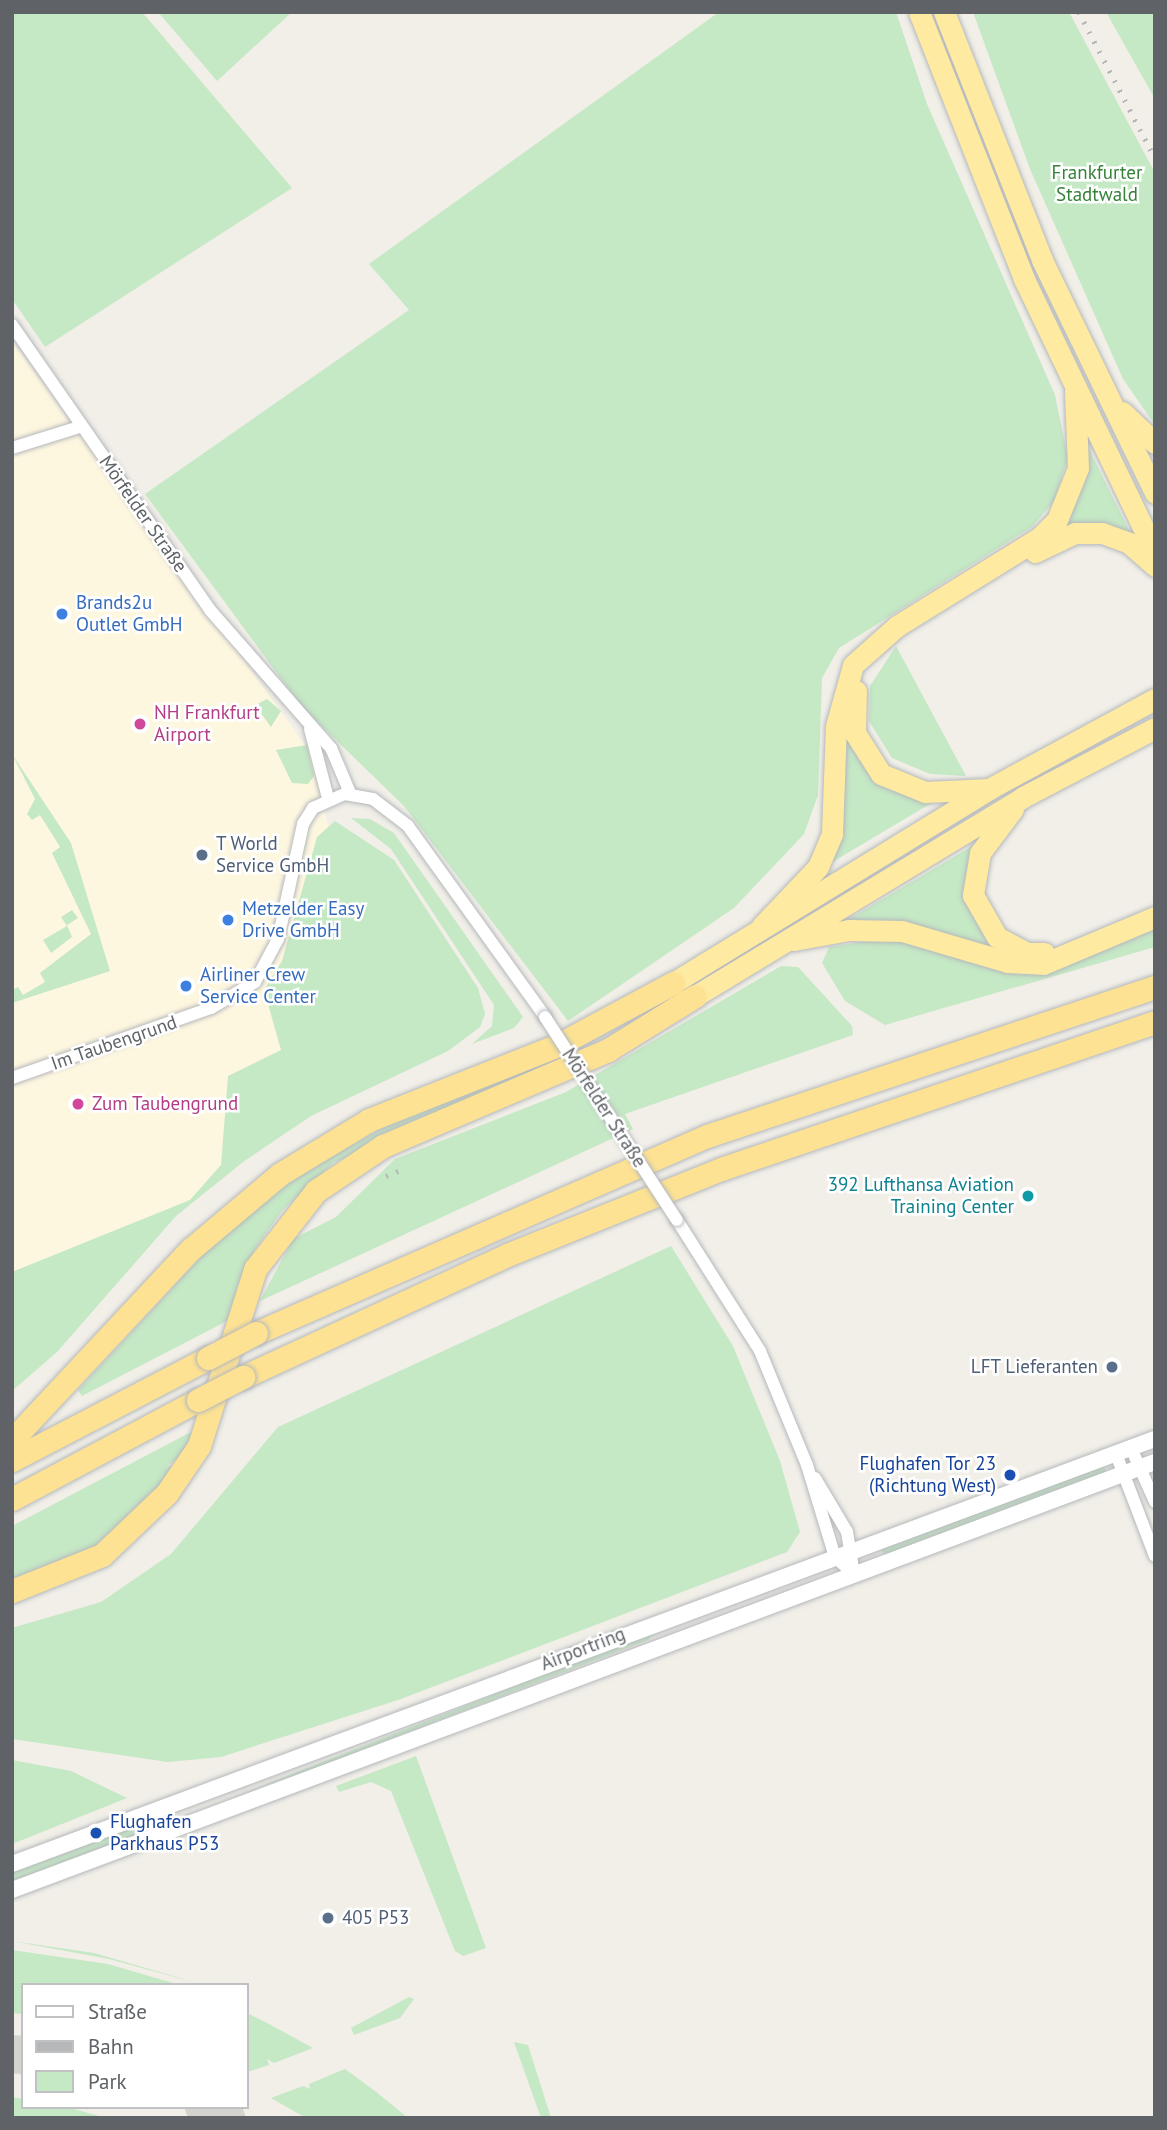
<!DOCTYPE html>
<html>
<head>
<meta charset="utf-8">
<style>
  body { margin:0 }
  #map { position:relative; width:1167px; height:2130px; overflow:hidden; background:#f1efe8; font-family:"PT Sans",sans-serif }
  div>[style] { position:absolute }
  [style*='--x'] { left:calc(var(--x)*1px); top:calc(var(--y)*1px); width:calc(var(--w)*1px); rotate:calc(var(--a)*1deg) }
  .commercial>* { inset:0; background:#fef7e0 }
  .green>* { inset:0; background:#c5e8c5 }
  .taxiway>* { height:38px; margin:-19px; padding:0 19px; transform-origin:19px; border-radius:19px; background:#d4d3d0 }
  .roads { filter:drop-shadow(0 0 2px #b5b8bc) drop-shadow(0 0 2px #b5b8bc) }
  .minor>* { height:12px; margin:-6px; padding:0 6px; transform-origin:6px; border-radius:6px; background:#fff }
  .tertiary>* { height:16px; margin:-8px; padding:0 8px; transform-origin:8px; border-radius:8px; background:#fff }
  .trunk>* { height:21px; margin:-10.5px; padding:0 10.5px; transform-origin:10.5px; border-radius:10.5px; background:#feeaa1 }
  .motorway>* { height:23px; margin:-11.5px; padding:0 11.5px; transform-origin:11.5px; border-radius:11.5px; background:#fde293 }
  .rail>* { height:4.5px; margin-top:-2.25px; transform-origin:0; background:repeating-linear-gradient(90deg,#b6b7b8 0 2px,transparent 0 11px) }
  .bridges { filter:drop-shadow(0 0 2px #b5b8bc) drop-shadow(0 0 2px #b5b8bc) }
  .minor-bridge>* { height:12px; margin:-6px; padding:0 6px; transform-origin:6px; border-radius:6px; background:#fff }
  .motorway-bridge>* { height:23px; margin:-11.5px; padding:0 11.5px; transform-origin:11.5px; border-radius:11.5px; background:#fde293 }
  .dots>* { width:19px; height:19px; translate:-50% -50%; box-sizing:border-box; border:4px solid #fff; border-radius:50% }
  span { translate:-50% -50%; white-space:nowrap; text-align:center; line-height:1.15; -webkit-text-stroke:5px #fff; paint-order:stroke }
  .park-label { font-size:19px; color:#348238 }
  .street-label { font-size:19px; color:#5f6368 }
  .shop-label { font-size:19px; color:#366cbe }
  .left { translate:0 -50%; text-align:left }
  .hotel-label { font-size:19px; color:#b23c85 }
  .service-label { font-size:19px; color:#4e5e75 }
  .right { translate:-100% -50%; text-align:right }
  .culture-label { font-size:19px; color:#0d838f }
  .transit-label { font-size:19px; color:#164399 }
  .frame { position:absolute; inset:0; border:14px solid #5f6368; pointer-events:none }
  .legend { position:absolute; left:21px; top:1983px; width:228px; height:126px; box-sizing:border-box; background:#fff; border:2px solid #bfc1c3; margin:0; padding:9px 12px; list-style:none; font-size:21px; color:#5f6368 }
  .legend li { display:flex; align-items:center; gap:14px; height:35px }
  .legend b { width:35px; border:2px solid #bfc1c3 }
</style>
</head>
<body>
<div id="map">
  <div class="commercial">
    <i style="clip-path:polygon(12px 341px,313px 756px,328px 826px,281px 963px,312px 1060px,190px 1200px,12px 1272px)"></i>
  </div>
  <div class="green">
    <i style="clip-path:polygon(12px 12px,142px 12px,292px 188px,45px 347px,12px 299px)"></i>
    <i style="clip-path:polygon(158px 12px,292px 12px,217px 81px)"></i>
    <i style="clip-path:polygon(719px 12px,896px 12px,927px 104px,1055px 395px,1068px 458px,1054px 501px,1032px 527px,839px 648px,822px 678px,818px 795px,804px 834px,734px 908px,568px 1021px,404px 806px,302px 707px,145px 494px,409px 310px,369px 264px)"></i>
    <i style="clip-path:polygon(973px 12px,1069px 12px,1155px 173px,1155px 425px,1123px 379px,1030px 169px)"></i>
    <i style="clip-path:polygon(1106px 12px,1155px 12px,1155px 99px)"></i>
    <i style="clip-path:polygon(1086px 443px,1130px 532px,1061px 530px)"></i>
    <i style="clip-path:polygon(896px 646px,966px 776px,930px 774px,892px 758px,869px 721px,870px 686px)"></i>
    <i style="clip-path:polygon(267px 699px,281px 711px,271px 727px,255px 705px)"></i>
    <i style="clip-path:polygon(843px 729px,876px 780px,894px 791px,935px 801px,824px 867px,844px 812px)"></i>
    <i style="clip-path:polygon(307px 745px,314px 776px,308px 784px,292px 783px,276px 750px)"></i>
    <i style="clip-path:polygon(12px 754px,71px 843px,110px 971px,12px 1003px,12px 990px,18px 987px,23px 995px,45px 982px,40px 973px,91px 934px,52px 853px,60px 847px,40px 815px,32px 820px,27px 814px,35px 799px)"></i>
    <i style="clip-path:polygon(351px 818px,370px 819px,394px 833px,523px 1017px,514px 1028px,472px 1044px,492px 1026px,494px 1005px,391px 849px)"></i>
    <i style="clip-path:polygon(335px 821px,394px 860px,478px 988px,485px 1014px,480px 1027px,448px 1051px,311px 1116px,243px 1162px,176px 1216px,57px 1352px,12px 1391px,12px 1272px,190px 1200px,221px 1165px,228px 1076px,281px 1050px,264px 990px,282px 961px,317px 837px)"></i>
    <i style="clip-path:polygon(974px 845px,965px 888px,970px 911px,1001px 949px,837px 926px)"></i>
    <i style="clip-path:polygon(72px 910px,78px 918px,67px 925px,72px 937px,51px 953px,43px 940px,67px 926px,61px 917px)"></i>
    <i style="clip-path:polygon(1155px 926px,1155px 947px,885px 1025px,845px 1001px,822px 963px,829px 947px,887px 938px,1055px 970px)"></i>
    <i style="clip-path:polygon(781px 966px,798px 967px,852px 1026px,853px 1035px,625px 1114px,633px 1129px,260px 1301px,293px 1239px,336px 1217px,395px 1159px,566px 1092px)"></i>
    <i style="clip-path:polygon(545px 1061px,549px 1066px,333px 1163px,282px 1211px,255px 1249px,227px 1321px,82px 1396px,78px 1390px,209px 1248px,299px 1175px,408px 1114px)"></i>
    <i style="clip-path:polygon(671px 1246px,733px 1346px,780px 1461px,800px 1532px,787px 1552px,398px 1700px,221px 1757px,168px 1762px,12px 1739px,12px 1628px,101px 1602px,171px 1554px,278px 1427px)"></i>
    <i style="clip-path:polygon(193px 1431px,183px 1454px,165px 1468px,180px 1462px,170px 1478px,94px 1549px,12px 1582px,12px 1526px)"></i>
    <i style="clip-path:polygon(1104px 1466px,1106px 1472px,884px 1555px,880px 1547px)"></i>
    <i style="clip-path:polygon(660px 1629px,648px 1640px,320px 1766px,241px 1794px)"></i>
    <i style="clip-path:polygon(416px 1756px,486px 1948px,463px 1956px,455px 1951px,391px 1791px,371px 1782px,339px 1792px,336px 1786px)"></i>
    <i style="clip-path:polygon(12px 1760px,71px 1771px,127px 1798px,12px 1844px)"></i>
    <i style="clip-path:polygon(147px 1822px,164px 1826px,12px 1883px,12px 1872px)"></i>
    <i style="clip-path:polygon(12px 1941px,94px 1953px,204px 1985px,109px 1959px)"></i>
    <i style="clip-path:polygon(12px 1950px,108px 1964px,180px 1985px,23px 1985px,23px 2014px,12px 2013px)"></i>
    <i style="clip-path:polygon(409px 1997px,414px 1999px,400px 2018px,354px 2035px,351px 2028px)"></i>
    <i style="clip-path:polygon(247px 2013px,269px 2024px,313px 2048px,274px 2063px,267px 2059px,269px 2065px,247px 2072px)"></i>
    <i style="clip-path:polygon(514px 2042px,528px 2045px,551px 2118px,541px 2118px)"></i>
    <i style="clip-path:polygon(345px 2069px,375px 2091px,408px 2118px,306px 2118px,271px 2098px,303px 2086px,310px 2089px,309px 2084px)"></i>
    <i style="clip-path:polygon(12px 2097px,23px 2099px,23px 2107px,67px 2107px,106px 2118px,12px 2118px)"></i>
  </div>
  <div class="taxiway">
    <i style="--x:12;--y:2054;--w:11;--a:5"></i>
    <i style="--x:204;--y:2107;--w:25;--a:27"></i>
  </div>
  <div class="roads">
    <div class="minor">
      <i style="--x:12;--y:325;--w:347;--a:55.2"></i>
      <i style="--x:210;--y:610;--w:184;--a:48.8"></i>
      <i style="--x:331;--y:748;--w:49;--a:67.1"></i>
      <i style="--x:12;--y:448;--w:73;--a:-17.4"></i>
      <i style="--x:310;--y:729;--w:71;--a:75.4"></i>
      <i style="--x:12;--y:1078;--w:211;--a:-19.4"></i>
      <i style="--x:211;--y:1008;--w:51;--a:-30.6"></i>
      <i style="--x:255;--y:982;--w:49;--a:-61.9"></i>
      <i style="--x:278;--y:939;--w:118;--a:-77.7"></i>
      <i style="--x:303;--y:824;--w:19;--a:-58"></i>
      <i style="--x:313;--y:808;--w:35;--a:-24"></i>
      <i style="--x:345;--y:794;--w:28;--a:10"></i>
      <i style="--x:373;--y:799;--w:44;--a:37.6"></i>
      <i style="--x:408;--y:826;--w:235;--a:54.3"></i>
      <i style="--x:677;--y:1220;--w:155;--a:57.6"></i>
      <i style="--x:760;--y:1351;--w:123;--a:67.6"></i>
      <i style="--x:807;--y:1465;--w:96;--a:73.1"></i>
      <i style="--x:835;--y:1557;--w:25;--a:42"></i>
      <i style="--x:1131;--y:1448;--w:59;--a:66"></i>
      <i style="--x:1116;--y:1454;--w:109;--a:69.1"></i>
      <i style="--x:815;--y:1478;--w:63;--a:59.3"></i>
      <i style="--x:847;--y:1532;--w:43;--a:80.5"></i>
    </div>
    <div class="tertiary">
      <i style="--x:12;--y:1864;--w:1219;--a:-20.4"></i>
      <i style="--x:12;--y:1890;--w:1221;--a:-20.53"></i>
    </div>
    <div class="trunk">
      <i style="--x:919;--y:12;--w:287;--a:68.5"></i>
      <i style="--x:1024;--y:279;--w:304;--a:64.4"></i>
      <i style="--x:944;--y:12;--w:267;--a:68.4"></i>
      <i style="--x:1042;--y:260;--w:259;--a:64.1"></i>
      <i style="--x:1122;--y:412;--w:45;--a:43.2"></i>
      <i style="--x:1035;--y:552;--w:44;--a:-25.4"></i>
      <i style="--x:1075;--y:533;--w:27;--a:0"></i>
      <i style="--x:1102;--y:533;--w:29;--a:20"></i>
      <i style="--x:1129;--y:543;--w:35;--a:41"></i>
      <i style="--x:856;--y:691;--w:42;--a:91.4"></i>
      <i style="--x:855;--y:733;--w:49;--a:57.6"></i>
      <i style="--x:881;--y:774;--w:48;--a:22.2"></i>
      <i style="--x:925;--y:792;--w:64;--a:-2.7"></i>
      <i style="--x:1013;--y:809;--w:55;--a:126.9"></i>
      <i style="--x:980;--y:853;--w:43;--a:99.5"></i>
      <i style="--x:973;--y:895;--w:48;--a:60.3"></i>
      <i style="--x:997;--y:937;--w:34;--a:28"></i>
      <i style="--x:1027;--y:953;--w:17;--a:0"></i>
      <i style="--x:762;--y:926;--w:81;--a:-46.5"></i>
      <i style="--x:818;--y:867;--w:36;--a:-67"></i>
      <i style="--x:832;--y:834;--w:108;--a:-87.9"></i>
      <i style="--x:836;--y:726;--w:63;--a:-74.4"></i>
      <i style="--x:853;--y:665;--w:59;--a:-41.6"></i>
      <i style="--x:897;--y:626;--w:167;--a:-31.8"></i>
      <i style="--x:1039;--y:538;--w:25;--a:-45"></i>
      <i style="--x:1057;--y:520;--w:56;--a:-68"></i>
      <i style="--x:1078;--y:468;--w:78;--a:-92.2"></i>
      <i style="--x:794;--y:940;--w:56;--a:-10.3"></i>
      <i style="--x:849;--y:930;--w:53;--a:1.1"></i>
      <i style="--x:902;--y:931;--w:109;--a:16.4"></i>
      <i style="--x:1007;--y:962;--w:36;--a:3"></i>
      <i style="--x:1043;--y:964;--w:121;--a:-22.8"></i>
      <i style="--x:673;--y:983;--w:371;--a:-31.5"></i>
      <i style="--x:989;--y:789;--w:189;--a:-28.5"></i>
      <i style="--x:695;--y:996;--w:384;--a:-31.2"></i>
      <i style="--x:1023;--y:797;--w:149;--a:-27.6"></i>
    </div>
    <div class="motorway">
      <i style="--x:256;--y:1333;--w:492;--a:-23.6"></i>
      <i style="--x:707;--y:1136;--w:472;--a:-18.4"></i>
      <i style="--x:243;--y:1377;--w:291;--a:-24.8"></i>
      <i style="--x:507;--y:1255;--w:231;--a:-21.9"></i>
      <i style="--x:721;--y:1169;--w:458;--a:-18.7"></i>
      <i style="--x:12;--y:1440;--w:262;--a:-46.9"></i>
      <i style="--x:191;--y:1249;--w:116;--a:-40.1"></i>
      <i style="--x:280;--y:1174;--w:104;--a:-31.2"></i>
      <i style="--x:369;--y:1120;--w:203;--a:-21.6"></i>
      <i style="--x:558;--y:1045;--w:131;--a:-28.3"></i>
      <i style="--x:12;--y:1460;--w:221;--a:-27.5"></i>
      <i style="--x:12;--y:1499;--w:211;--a:-28"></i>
      <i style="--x:12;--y:1591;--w:97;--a:-21.8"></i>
      <i style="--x:102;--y:1555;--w:90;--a:-43.6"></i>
      <i style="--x:167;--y:1493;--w:57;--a:-55.8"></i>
      <i style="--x:199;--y:1446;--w:186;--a:-72.4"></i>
      <i style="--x:255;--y:1269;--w:99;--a:-52"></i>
      <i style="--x:316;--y:1191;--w:81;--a:-33.9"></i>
      <i style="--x:383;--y:1146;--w:245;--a:-23.1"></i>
      <i style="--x:608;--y:1050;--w:102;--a:-31.8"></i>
    </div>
  </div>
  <div class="rail">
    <i style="--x:1079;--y:12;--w:165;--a:62.5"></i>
    <i style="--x:386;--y:1176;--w:15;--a:-23"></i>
  </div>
  <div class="bridges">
    <div class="minor-bridge">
      <i style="--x:545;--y:1017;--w:242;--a:57"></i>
    </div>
    <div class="motorway-bridge">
      <i style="--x:208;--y:1358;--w:54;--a:-27.5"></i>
      <i style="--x:198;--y:1400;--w:51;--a:-27.1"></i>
    </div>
  </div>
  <div class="dots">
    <i style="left:62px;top:614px;background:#3f7fe0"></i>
    <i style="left:140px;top:724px;background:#d1479c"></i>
    <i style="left:202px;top:855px;background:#5c6f8a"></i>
    <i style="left:228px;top:920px;background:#3f7fe0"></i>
    <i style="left:186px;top:986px;background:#3f7fe0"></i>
    <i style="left:78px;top:1104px;background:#d1479c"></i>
    <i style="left:1028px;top:1196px;background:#0f9aa8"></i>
    <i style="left:1112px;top:1367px;background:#5c6f8a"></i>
    <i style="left:1010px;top:1475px;background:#1a4fb4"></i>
    <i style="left:96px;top:1833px;background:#1a4fb4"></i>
    <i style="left:328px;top:1918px;background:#5c6f8a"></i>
  </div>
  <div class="park-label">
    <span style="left:1097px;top:184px">Frankfurter<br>Stadtwald</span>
  </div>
  <div class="street-label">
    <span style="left:143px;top:514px;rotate:55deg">Mörfelder Straße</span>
    <span style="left:114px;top:1043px;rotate:-19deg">Im Taubengrund</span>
    <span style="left:604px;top:1108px;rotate:57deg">Mörfelder Straße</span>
    <span style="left:583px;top:1649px;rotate:-21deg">Airportring</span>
  </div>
  <div class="shop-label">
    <span class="left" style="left:76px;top:614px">Brands2u<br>Outlet GmbH</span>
    <span class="left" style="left:242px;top:920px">Metzelder Easy<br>Drive GmbH</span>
    <span class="left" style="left:200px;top:986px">Airliner Crew<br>Service Center</span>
  </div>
  <div class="hotel-label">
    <span class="left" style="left:154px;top:724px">NH Frankfurt<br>Airport</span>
    <span class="left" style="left:92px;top:1104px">Zum Taubengrund</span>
  </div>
  <div class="service-label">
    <span class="left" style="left:216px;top:855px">T World<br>Service GmbH</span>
    <span class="right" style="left:1098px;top:1367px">LFT Lieferanten</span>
    <span class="left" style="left:342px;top:1918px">405 P53</span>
  </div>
  <div class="culture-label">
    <span class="right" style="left:1014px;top:1196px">392 Lufthansa Aviation<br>Training Center</span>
  </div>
  <div class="transit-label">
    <span class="right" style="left:996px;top:1475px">Flughafen Tor 23<br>(Richtung West)</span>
    <span class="left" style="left:110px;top:1833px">Flughafen<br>Parkhaus P53</span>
  </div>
  <div class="frame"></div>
  <ul class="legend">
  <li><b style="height:9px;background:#fff"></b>Straße</li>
  <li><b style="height:9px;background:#b6b7b8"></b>Bahn</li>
  <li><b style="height:19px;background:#c5e8c5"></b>Park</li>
  </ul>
</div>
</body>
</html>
